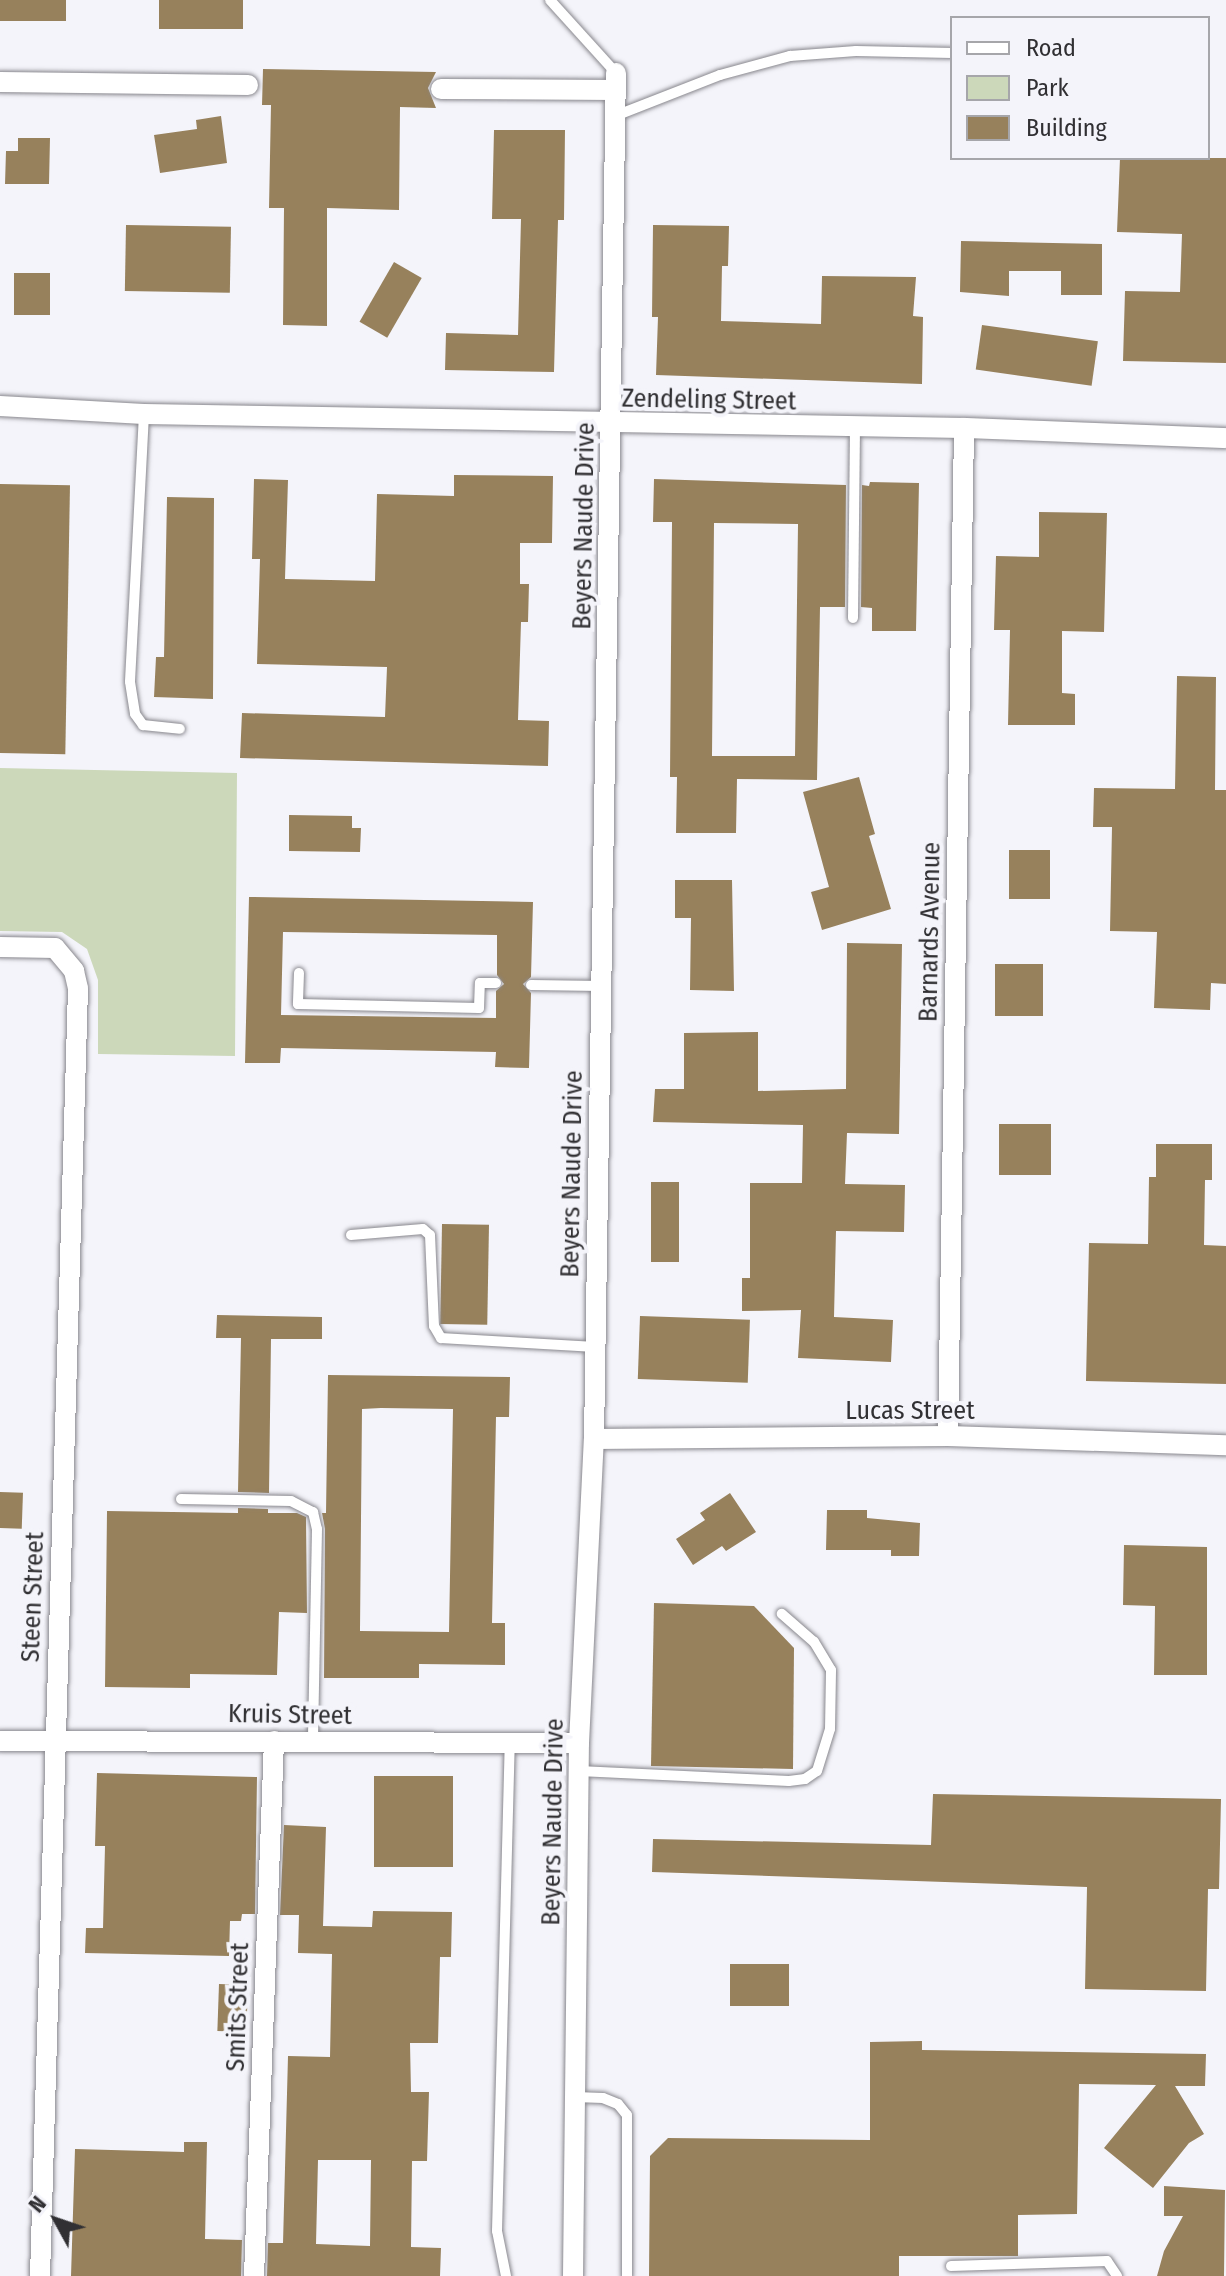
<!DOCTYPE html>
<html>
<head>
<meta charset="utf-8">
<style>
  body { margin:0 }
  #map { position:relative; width:1226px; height:2276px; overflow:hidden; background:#f4f4fa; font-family:"Fira Sans Condensed",sans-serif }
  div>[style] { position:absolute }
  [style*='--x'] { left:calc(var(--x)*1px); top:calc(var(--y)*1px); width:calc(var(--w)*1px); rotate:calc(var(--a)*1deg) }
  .green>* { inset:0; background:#ccd8ba }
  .building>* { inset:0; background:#97815c; transform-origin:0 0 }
  .roads { filter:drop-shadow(0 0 2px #88878d) drop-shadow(0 0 2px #88878d) }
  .service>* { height:10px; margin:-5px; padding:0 5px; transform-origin:5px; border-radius:5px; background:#fff }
  .minor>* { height:20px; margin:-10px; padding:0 10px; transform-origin:10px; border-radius:10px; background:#fff }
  span { translate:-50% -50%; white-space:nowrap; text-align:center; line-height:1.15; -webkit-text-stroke:8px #f4f4fa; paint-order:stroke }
  .street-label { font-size:26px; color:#313033 }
  .legend { position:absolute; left:950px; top:16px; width:260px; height:144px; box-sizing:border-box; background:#f4f4fa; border:2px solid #a6a6aa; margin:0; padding:10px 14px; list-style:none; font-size:24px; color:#313033 }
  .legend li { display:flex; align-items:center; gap:16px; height:40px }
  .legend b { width:40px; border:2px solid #a6a6aa }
  .north { position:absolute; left:16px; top:2180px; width:80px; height:80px; -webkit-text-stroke:6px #f4f4fa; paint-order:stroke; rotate:310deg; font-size:22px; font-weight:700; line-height:32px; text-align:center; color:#313033 }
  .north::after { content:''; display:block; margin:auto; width:28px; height:36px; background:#313033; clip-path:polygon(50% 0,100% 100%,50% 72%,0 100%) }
</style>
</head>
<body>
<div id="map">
  <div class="green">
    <i style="clip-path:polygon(0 768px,237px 773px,235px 1056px,98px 1054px,98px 980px,87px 949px,62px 932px,0 931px)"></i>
  </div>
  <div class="building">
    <i style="left:0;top:0;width:66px;height:21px"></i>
    <i style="left:159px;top:0;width:84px;height:29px"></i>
    <i style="clip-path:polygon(263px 69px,436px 72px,428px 88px,436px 108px,400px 107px,399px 210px,327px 208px,327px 326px,283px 325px,284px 208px,269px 208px,271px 105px,262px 105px)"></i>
    <i style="clip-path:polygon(221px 116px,227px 163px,160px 173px,154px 135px,197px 129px,196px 120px)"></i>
    <i style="clip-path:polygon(494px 130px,565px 130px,564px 220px,558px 220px,554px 372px,445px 370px,446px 333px,518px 335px,521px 219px,492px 219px)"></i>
    <i style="clip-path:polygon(18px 138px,50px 138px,49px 184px,5px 184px,6px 151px,18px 151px)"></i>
    <i style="clip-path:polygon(1120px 158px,1226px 158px,1226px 363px,1123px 361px,1125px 291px,1180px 292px,1182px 234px,1117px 232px)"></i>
    <i style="left:126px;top:225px;width:105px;height:66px;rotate:1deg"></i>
    <i style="clip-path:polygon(653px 225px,729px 226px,728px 266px,722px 266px,721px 321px,821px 324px,822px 276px,916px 277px,913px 316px,923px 317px,922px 384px,656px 375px,658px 317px,652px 317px)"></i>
    <i style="clip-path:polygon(961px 241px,1102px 244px,1102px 295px,1061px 295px,1061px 271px,1009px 271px,1009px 296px,960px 292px)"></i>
    <i style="left:394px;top:262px;width:32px;height:69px;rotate:30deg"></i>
    <i style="left:50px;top:273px;width:42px;height:36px;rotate:90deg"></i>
    <i style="left:982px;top:325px;width:117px;height:45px;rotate:8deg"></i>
    <i style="clip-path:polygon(454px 475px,553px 476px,552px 543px,520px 543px,520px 584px,529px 584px,528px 622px,521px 622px,518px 720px,549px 721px,548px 766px,240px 758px,242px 713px,385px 717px,387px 667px,257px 664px,260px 559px,252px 559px,254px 479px,288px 480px,285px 579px,375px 581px,377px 494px,454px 496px)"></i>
    <i style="clip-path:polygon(evenodd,654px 479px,846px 485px,845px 607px,820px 607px,817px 780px,737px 779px,736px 833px,676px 833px,677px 777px,670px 777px,672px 522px,653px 522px,654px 479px,714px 523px,798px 524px,795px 756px,712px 756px,714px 523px)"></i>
    <i style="clip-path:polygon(870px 482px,919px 483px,916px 631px,872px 631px,872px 608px,861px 607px,862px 485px,869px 486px)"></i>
    <i style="left:0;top:484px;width:70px;height:269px;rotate:1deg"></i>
    <i style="clip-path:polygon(167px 497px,214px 498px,213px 699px,154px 697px,156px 657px,164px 657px)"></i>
    <i style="clip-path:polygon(1039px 512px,1107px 513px,1104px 632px,1062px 631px,1062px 693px,1075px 694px,1075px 725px,1008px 725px,1010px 630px,994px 630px,996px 556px,1039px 557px)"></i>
    <i style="clip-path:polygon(1177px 676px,1216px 677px,1215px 790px,1226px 790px,1226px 984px,1211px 983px,1210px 1010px,1154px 1008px,1157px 932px,1110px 931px,1112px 827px,1093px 827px,1094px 788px,1175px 789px)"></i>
    <i style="clip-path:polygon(859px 777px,875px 834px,869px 836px,891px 909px,822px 930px,811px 892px,829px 887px,803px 792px)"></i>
    <i style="clip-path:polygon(289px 815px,352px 816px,352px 828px,361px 828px,360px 852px,289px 851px)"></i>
    <i style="left:1009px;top:850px;width:41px;height:49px"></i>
    <i style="clip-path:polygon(675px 880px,732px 880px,734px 991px,690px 990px,691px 918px,675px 918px)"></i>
    <i style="clip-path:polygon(evenodd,249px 897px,533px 902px,531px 977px,523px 984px,531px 993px,529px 1068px,495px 1067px,496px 1052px,281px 1048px,280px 1063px,245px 1063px,249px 897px,283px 932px,497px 935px,497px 975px,504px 984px,496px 991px,496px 1018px,281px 1015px,283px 932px)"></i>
    <i style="clip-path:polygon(847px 943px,902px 944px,899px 1134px,847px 1133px,845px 1184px,905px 1185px,904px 1232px,836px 1231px,834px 1317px,893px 1320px,891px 1362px,798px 1358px,801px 1310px,742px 1311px,742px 1278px,750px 1278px,750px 1183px,802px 1183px,803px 1125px,653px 1122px,655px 1089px,684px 1089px,684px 1033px,758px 1032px,758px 1091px,846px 1089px)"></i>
    <i style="left:995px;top:964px;width:48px;height:52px"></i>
    <i style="left:999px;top:1124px;width:52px;height:51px"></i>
    <i style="clip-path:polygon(1156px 1144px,1212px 1144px,1212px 1180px,1205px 1180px,1204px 1245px,1226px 1246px,1226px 1384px,1086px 1381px,1089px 1243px,1148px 1244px,1149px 1177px,1156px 1177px)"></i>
    <i style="left:651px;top:1182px;width:28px;height:80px"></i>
    <i style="left:442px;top:1224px;width:47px;height:100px;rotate:1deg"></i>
    <i style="clip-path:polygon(217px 1315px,322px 1317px,322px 1339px,271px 1339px,269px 1493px,238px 1492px,241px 1338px,216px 1338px)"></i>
    <i style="left:640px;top:1316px;width:110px;height:63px;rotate:2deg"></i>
    <i style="clip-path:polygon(evenodd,328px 1375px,510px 1377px,509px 1417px,496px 1417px,492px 1623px,505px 1623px,505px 1665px,419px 1664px,419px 1678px,324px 1678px,325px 1529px,322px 1513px,326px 1513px,328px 1375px,381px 1408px,453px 1409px,449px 1632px,360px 1631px,362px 1409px,381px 1408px)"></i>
    <i style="left:0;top:1492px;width:23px;height:36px;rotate:2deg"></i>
    <i style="clip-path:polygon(730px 1493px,756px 1532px,726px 1551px,722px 1546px,693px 1565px,676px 1539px,705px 1520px,700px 1513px)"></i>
    <i style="clip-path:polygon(238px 1508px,268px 1509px,268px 1513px,297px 1513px,306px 1517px,307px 1613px,279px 1612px,277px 1675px,190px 1674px,190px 1688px,105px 1687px,107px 1511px,238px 1513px)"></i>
    <i style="clip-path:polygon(827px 1510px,867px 1510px,867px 1518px,920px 1523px,919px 1556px,891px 1556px,891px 1550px,826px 1550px)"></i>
    <i style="clip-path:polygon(1124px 1545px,1207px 1547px,1207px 1675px,1154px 1675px,1155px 1606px,1123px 1605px)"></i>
    <i style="clip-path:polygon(654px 1603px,754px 1606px,794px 1648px,793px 1769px,651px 1766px)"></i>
    <i style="clip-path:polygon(97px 1773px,257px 1777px,255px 1914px,242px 1914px,241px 1921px,230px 1921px,229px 1956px,85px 1953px,86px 1928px,103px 1928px,105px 1846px,95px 1846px)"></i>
    <i style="left:374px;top:1776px;width:79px;height:91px"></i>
    <i style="clip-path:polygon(933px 1794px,1221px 1799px,1219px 1889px,1208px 1889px,1206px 1991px,1085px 1989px,1087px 1887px,652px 1872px,653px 1839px,931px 1845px)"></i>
    <i style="clip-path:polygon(evenodd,284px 1825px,326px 1827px,323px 1926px,372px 1927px,373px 1911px,452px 1912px,451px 1957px,440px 1957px,438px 2043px,410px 2043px,411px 2092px,429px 2092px,427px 2161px,412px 2161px,411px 2247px,441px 2248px,440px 2276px,267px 2276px,268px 2243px,283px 2243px,288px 2056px,330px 2057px,332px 1954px,298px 1953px,299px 1915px,280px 1915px,284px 1825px,318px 2160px,371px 2160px,370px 2246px,316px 2244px,318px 2160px)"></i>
    <i style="left:730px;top:1964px;width:59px;height:42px"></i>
    <i style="left:219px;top:1984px;width:29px;height:47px;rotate:2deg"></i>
    <i style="clip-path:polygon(922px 2041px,922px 2050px,1206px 2054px,1205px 2086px,1175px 2086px,1204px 2134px,1189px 2143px,1153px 2188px,1104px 2148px,1156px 2085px,1079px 2084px,1077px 2214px,1018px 2215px,1018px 2256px,899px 2256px,899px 2276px,649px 2276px,650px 2156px,668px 2138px,870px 2140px,870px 2042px)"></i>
    <i style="clip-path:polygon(184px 2142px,207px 2142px,205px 2239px,242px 2240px,241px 2276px,71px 2276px,75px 2149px,184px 2152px)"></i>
    <i style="clip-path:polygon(1164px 2186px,1225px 2190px,1224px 2276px,1157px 2276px,1164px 2251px,1183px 2216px,1164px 2216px)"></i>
  </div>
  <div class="roads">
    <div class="service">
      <i style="--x:550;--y:0;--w:98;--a:47.9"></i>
      <i style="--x:615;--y:116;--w:113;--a:-21.3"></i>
      <i style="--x:720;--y:75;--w:73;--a:-15.2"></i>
      <i style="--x:790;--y:56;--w:66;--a:-4.3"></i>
      <i style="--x:856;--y:51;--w:96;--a:1.2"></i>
      <i style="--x:144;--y:414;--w:268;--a:93"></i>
      <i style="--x:130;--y:682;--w:32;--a:81"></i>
      <i style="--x:135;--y:714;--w:14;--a:54"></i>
      <i style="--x:143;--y:725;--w:37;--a:6"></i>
      <i style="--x:853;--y:618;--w:190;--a:-89.4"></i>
      <i style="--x:299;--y:973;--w:31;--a:92"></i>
      <i style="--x:298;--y:1004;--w:181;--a:1.3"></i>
      <i style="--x:479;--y:1008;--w:25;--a:-88"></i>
      <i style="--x:480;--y:983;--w:16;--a:0"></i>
      <i style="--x:531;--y:985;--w:70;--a:0.8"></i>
      <i style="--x:351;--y:1235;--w:72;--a:-4.8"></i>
      <i style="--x:423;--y:1229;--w:9;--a:41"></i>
      <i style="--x:430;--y:1235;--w:91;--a:87.5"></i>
      <i style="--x:434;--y:1326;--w:14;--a:60"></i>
      <i style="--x:441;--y:1338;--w:154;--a:3.3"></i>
      <i style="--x:181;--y:1499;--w:110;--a:1"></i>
      <i style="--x:291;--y:1501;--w:25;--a:27"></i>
      <i style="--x:313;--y:1512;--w:17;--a:77"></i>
      <i style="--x:317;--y:1529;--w:213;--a:91.1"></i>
      <i style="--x:579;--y:1771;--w:210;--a:2.7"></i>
      <i style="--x:789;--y:1781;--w:16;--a:-7"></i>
      <i style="--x:805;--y:1779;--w:14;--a:-34"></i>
      <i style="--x:817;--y:1771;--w:44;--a:-72.8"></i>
      <i style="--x:830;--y:1729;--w:59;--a:-89"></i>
      <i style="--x:831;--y:1670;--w:33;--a:-121"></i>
      <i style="--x:814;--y:1642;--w:43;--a:-138.8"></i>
      <i style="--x:575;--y:2097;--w:28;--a:2"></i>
      <i style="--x:603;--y:2098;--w:16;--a:22"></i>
      <i style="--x:618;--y:2104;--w:14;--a:51"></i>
      <i style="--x:627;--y:2115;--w:161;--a:90"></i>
      <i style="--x:951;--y:2266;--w:156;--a:-1.8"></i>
      <i style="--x:1107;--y:2261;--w:18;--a:56"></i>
      <i style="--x:506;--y:2276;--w:46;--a:-101.3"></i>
      <i style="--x:497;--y:2231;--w:488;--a:-88.5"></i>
    </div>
    <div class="minor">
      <i style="--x:0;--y:82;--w:248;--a:0.7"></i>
      <i style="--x:441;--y:89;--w:174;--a:0.3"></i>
      <i style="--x:0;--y:406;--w:144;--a:3.2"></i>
      <i style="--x:144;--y:414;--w:820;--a:0.98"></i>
      <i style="--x:964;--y:428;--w:262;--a:2.2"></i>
      <i style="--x:0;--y:947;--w:55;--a:1"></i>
      <i style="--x:55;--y:948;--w:30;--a:50"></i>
      <i style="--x:74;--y:971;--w:18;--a:77"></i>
      <i style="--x:78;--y:989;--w:1288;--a:91.69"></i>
      <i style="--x:948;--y:1436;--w:1008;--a:-89.09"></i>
      <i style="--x:594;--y:1439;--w:354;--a:-0.5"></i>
      <i style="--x:948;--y:1436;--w:278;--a:1.9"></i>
      <i style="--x:0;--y:1741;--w:579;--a:0.2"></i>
      <i style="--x:254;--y:2276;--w:535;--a:-87.86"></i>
      <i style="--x:573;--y:2276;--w:533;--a:-89.36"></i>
      <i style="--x:579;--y:1743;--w:304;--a:-87.2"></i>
      <i style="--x:594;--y:1439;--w:1366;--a:-89.08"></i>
    </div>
  </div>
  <div class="street-label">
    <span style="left:709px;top:400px;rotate:1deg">Zendeling Street</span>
    <span style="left:584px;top:526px;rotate:-89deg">Beyers Naude Drive</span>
    <span style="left:930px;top:932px;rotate:-89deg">Barnards Avenue</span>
    <span style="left:572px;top:1174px;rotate:-89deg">Beyers Naude Drive</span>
    <span style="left:910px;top:1411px">Lucas Street</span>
    <span style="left:33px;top:1597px;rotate:-88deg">Steen Street</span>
    <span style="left:290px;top:1715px;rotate:1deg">Kruis Street</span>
    <span style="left:553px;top:1822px;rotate:-89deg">Beyers Naude Drive</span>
    <span style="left:238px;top:2007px;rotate:-88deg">Smits Street</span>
  </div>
  <ul class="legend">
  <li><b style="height:10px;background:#fff"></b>Road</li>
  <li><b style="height:22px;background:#ccd8ba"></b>Park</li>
  <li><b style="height:22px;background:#97815c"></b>Building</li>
  </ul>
  <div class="north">N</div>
</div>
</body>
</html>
